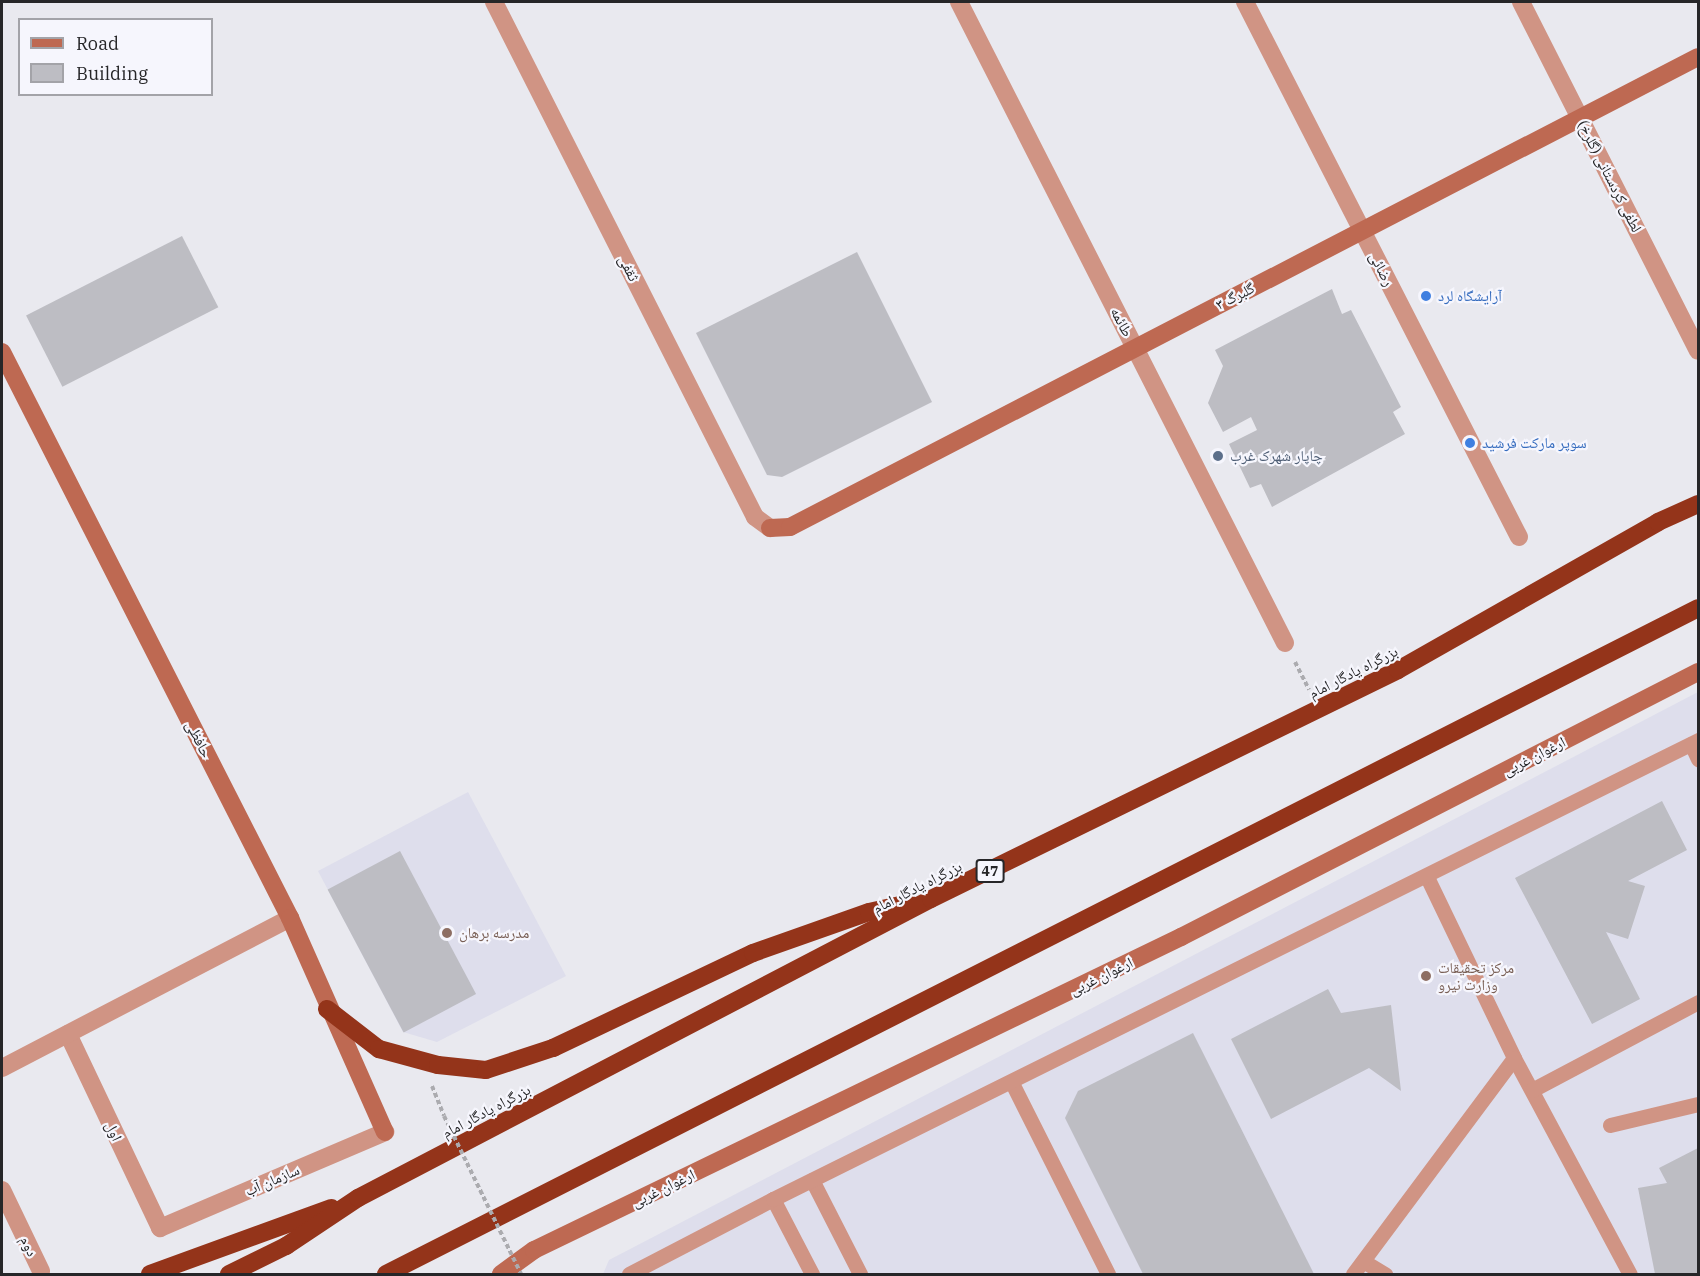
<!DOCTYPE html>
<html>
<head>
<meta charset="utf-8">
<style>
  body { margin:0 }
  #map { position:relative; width:1700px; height:1276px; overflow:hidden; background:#e9e9ef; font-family:"IBM Plex Serif","Noto Naskh Arabic",serif }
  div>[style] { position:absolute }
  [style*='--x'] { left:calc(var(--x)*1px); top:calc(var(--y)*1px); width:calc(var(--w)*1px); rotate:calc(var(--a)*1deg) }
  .built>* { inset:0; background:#dedeec }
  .building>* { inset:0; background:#bdbdc3; transform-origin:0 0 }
  .path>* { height:4px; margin-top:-2px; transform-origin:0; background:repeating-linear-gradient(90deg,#ababaf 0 4.5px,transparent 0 7.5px) }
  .lane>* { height:15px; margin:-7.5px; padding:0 7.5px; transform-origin:7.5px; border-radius:7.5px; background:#d09484 }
  .street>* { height:18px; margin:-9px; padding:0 9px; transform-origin:9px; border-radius:9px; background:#d09484 }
  .secondary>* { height:18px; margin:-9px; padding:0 9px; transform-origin:9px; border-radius:9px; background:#be6952 }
  .highway>* { height:18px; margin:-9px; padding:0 9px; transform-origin:9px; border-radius:9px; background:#94341a }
  .path-bridge>* { height:4px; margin-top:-2px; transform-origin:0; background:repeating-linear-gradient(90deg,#ababaf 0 4.5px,transparent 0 7.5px) }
  .dots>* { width:16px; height:16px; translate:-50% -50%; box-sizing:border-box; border:3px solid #f6f6fd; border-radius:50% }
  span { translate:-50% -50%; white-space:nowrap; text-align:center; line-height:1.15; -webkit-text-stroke:4.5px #f6f6fd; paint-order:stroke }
  .shield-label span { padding:2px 4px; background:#f6f6fd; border:2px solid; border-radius:4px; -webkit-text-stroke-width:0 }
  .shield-label { font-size:14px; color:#262628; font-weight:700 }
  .street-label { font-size:15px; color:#262628 }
  .shop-label { font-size:15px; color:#366cbe }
  .left { translate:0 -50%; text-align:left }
  .service-label { font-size:15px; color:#4e5e75 }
  .education-label { font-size:15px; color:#785e54 }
  .frame { position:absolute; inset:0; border:3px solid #262628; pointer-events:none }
  .legend { position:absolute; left:18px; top:18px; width:195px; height:78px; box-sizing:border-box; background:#f6f6fd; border:2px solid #a3a3a8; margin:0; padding:8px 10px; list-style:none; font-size:18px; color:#262628 }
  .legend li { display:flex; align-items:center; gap:12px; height:30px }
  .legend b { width:30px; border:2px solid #a3a3a8 }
</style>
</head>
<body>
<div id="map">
  <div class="built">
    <i style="clip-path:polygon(1698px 692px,1698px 1274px,603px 1274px,609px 1260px)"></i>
    <i style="clip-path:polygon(468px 792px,566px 976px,437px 1042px,403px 1032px,318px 871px)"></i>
  </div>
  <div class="building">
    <i style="left:182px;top:236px;width:80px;height:175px;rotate:63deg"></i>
    <i style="clip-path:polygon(857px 252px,932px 402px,782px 477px,767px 475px,696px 333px)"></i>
    <i style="clip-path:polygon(1332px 289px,1342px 314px,1351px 310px,1401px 407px,1393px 412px,1405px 434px,1272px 507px,1261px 484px,1250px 488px,1229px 444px,1257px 430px,1251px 417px,1223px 432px,1208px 403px,1223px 366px,1215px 350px)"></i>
    <i style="clip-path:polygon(1662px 801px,1687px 850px,1628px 881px,1645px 886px,1628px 939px,1606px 932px,1640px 999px,1592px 1024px,1515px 878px)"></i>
    <i style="left:400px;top:851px;width:162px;height:82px;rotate:62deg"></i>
    <i style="clip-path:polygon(1328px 989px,1341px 1013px,1391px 1005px,1401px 1091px,1369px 1068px,1271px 1119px,1231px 1039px)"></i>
    <i style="clip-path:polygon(1193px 1033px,1314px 1274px,1143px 1274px,1065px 1118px,1078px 1091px)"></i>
    <i style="clip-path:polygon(1698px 1148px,1698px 1274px,1655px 1274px,1638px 1188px,1667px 1183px,1659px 1168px)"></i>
  </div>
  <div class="path">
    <i style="--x:1295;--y:662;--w:31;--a:63"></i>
    <i style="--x:432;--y:1086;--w:32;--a:68"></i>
  </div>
  <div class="lane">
    <i style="--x:1691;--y:744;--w:17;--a:65"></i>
    <i style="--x:1427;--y:877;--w:201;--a:64.3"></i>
    <i style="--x:1514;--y:1058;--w:245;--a:61.8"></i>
    <i style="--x:1012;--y:1083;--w:214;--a:63.3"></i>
    <i style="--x:1532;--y:1090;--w:188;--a:-27.9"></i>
    <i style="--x:1610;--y:1125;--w:90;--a:-13.4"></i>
    <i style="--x:812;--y:1180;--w:106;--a:62.9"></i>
    <i style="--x:773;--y:1199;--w:85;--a:62.5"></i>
    <i style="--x:1363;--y:1261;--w:26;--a:31"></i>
    <i style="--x:629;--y:1274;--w:162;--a:-27.5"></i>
    <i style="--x:773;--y:1199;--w:1033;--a:-26.39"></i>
    <i style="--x:1353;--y:1274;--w:269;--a:-53.3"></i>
  </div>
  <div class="street">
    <i style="--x:494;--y:2;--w:577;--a:63.12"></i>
    <i style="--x:755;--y:517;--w:19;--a:36"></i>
    <i style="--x:959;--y:2;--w:719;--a:63.04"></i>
    <i style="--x:1245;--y:2;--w:601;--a:62.88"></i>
    <i style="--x:1521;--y:2;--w:391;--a:63.1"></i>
    <i style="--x:68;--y:1034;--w:215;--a:64.6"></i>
    <i style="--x:160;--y:1228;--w:245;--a:-23.1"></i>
    <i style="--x:2;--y:1068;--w:325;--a:-27.5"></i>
    <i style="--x:2;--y:1190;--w:90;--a:64.3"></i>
  </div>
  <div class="secondary">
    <i style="--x:2;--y:352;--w:635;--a:63.03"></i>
    <i style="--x:290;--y:918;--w:234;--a:66.1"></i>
    <i style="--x:770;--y:528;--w:20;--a:-3"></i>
    <i style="--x:790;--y:527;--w:1022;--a:-27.37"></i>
    <i style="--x:501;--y:1274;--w:41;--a:-36"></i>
    <i style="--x:534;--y:1250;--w:719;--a:-25.82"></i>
    <i style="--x:1181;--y:937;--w:581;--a:-27.14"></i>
  </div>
  <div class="highway">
    <i style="--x:327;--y:1009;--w:66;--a:37.6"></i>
    <i style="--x:379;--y:1049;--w:61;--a:15.2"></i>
    <i style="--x:438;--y:1065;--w:48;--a:5.9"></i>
    <i style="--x:486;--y:1070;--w:71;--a:-18.2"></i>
    <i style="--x:553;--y:1048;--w:221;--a:-25.4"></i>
    <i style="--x:753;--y:953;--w:123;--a:-19.5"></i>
    <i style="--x:869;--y:912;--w:41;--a:-12.7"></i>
    <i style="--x:150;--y:1274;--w:193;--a:-20"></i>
    <i style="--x:229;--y:1274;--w:64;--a:-26.2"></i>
    <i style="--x:286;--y:1246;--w:87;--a:-33.7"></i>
    <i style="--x:358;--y:1198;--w:646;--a:-27.56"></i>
    <i style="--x:931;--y:899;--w:520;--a:-26.12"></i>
    <i style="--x:1398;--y:670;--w:299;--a:-29.6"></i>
    <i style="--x:1658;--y:522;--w:44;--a:-24.2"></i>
    <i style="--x:386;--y:1274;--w:1471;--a:-26.91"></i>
  </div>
  <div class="path-bridge">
    <i style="--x:444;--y:1116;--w:176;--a:64"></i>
  </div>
  <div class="dots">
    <i style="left:1426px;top:296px;background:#3f7fe0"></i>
    <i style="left:1470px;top:443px;background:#3f7fe0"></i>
    <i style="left:1218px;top:456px;background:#5c6f8a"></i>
    <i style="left:447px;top:933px;background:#8d6e63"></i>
    <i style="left:1426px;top:976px;background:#8d6e63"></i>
  </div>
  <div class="shield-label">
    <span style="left:990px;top:871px">47</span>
  </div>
  <div class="street-label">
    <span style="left:1610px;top:176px;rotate:63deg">لطفی کردستانی (گلرخ)</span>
    <span style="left:629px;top:268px;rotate:63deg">ثقفی</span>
    <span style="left:1382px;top:269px;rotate:63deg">رضائی</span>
    <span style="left:1235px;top:296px;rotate:-27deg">گلبرگ ۳</span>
    <span style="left:1122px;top:322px;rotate:63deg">طائمه</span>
    <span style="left:1353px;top:672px;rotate:-27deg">بزرگراه یادگار امام</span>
    <span style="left:199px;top:739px;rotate:63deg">حافظی</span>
    <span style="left:1534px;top:756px;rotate:-27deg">ارغوان غربی</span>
    <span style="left:917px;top:887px;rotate:-27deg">بزرگراه یادگار امام</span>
    <span style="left:1101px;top:976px;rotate:-26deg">ارغوان غربی</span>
    <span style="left:486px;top:1111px;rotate:-28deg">بزرگراه یادگار امام</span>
    <span style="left:114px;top:1131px;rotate:65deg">اول</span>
    <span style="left:272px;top:1180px;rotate:-23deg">سازمان آب</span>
    <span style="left:663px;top:1188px;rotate:-26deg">ارغوان غربی</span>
    <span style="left:29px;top:1246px;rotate:64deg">دوم</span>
  </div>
  <div class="shop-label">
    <span class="left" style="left:1438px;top:296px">آرایشگاه لرد</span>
    <span class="left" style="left:1482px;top:443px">سوپر مارکت فرشید</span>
  </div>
  <div class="service-label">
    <span class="left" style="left:1230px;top:456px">چاپار شهرک غرب</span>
  </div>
  <div class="education-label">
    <span class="left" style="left:459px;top:933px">مدرسه برهان</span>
    <span class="left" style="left:1438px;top:976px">مرکز تحقیقات<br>وزارت نیرو</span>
  </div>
  <div class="frame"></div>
  <ul class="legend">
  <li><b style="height:8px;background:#be6952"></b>Road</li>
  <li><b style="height:16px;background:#bdbdc3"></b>Building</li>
  </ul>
</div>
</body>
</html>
